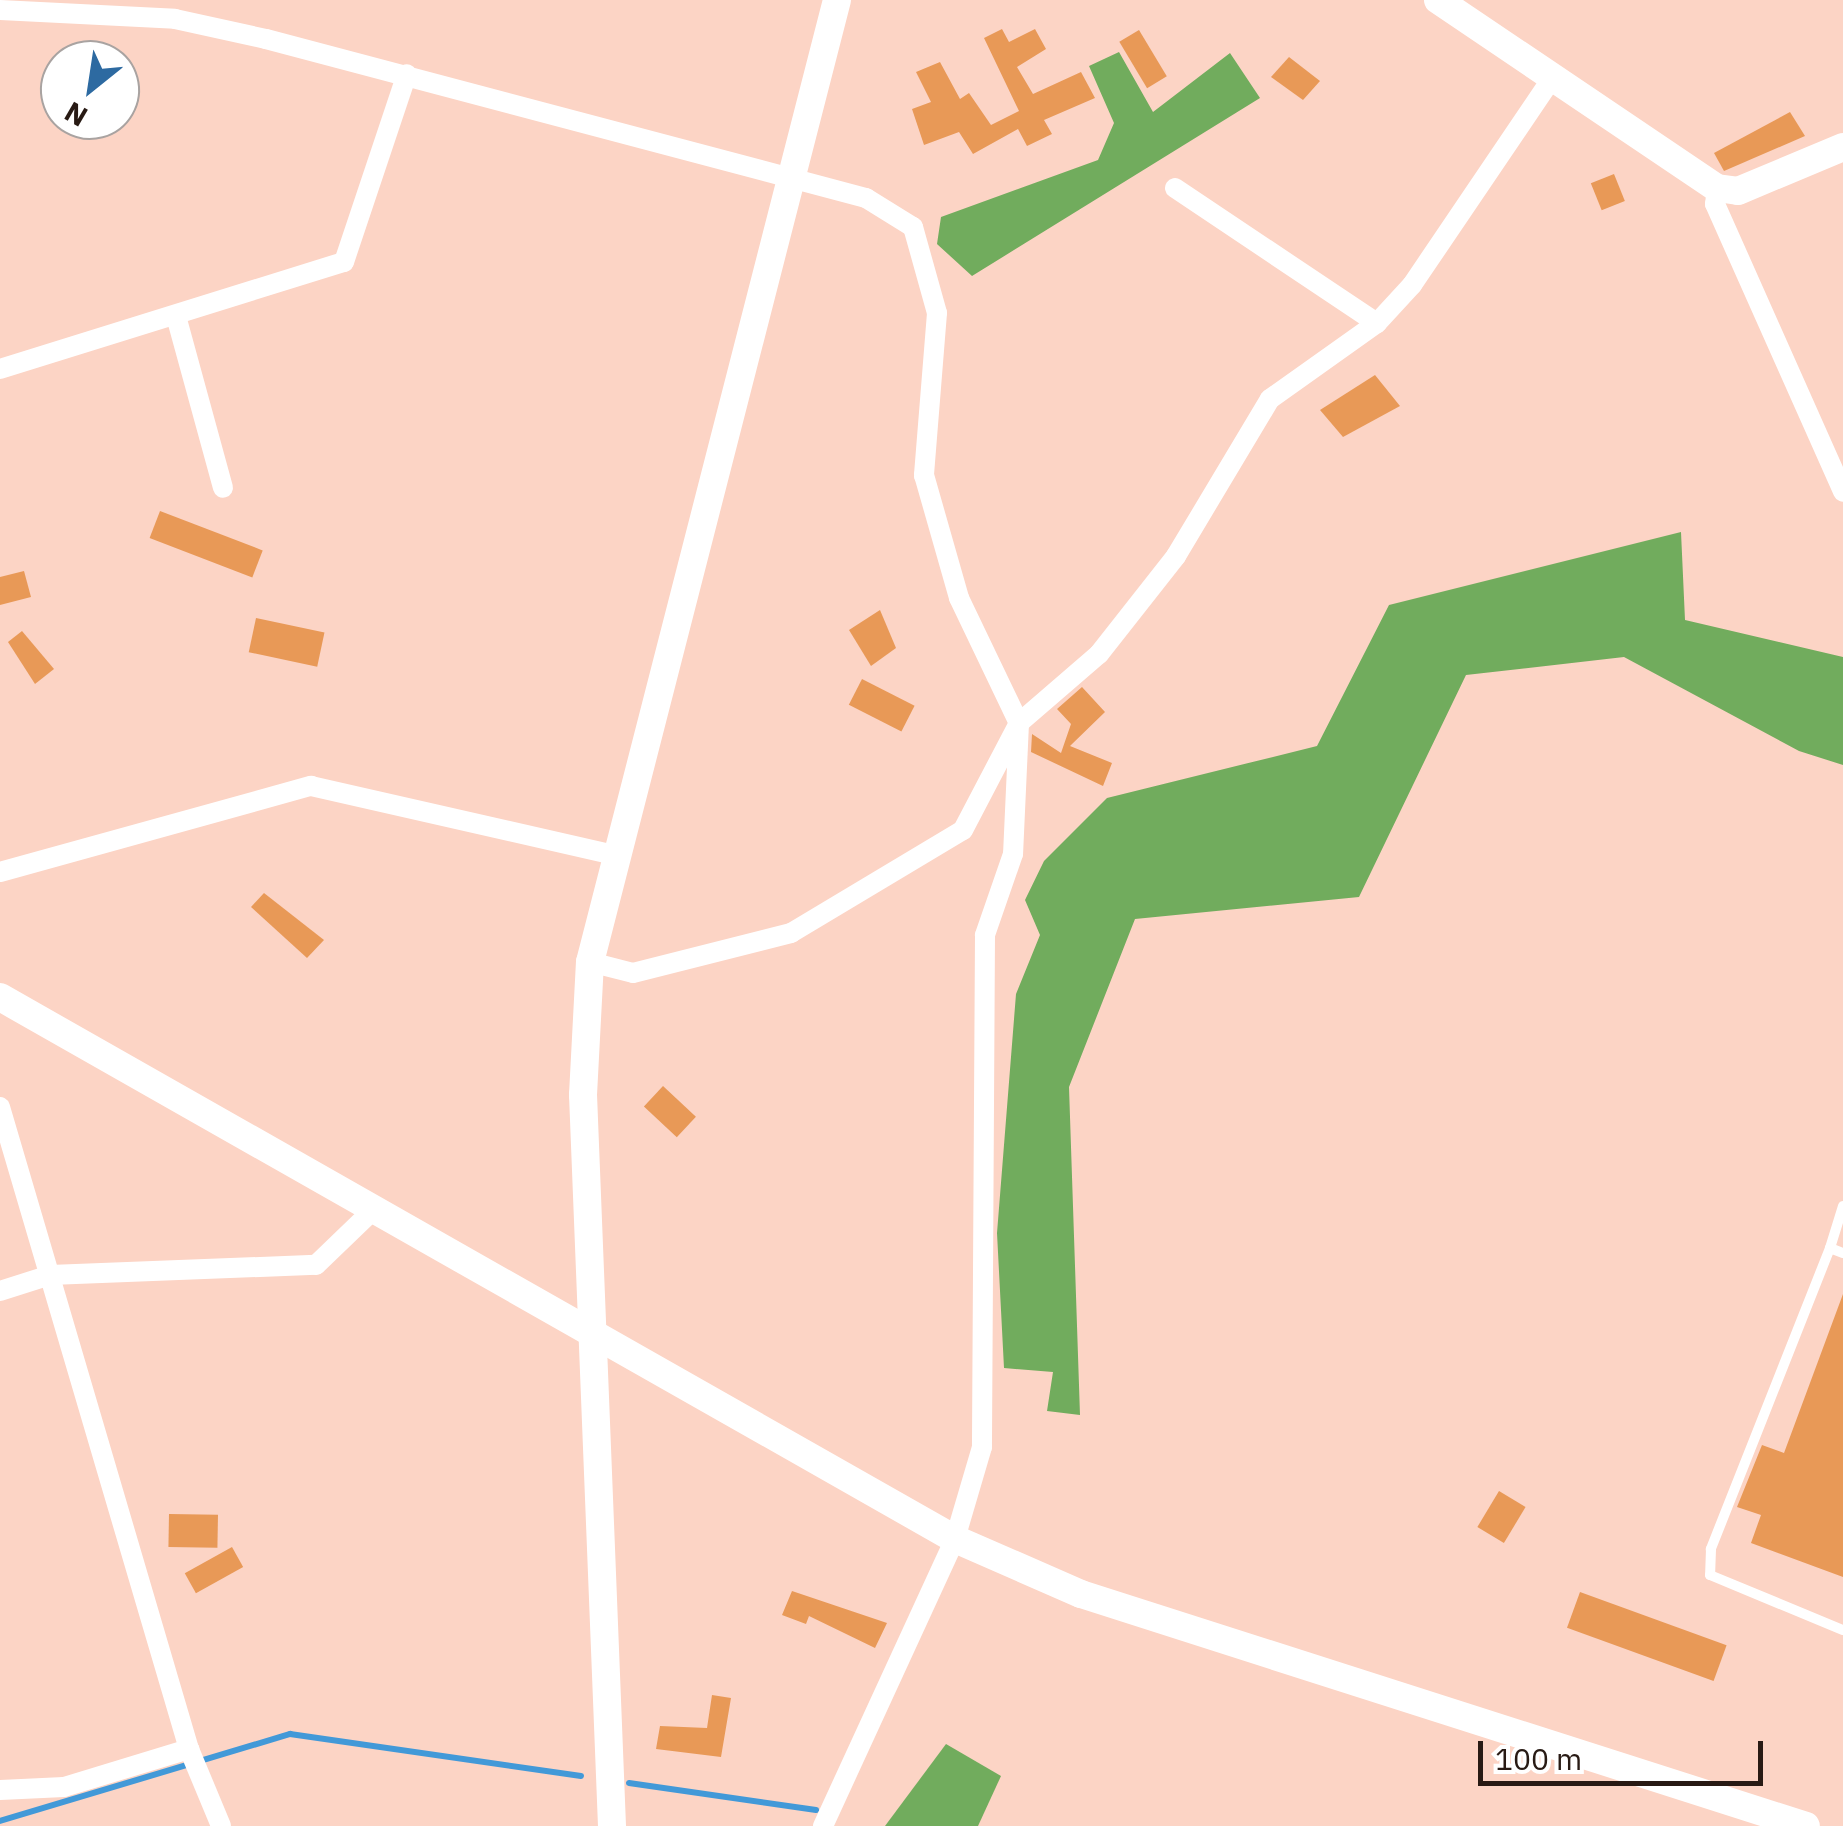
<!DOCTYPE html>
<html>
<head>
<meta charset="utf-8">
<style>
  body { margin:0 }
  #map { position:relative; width:1843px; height:1826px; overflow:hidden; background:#fcd4c5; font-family:"IBM Plex Sans",sans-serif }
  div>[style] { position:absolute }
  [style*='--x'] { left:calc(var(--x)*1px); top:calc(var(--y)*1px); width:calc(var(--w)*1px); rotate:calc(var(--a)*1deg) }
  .forest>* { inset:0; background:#71ac5d }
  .stream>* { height:6px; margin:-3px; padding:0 3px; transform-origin:3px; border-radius:3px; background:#4299d8 }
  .building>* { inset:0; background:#e89957; transform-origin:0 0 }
  .lane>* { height:10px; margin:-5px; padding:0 5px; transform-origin:5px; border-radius:5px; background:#fff }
  .street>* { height:20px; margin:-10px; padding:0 10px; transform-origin:10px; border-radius:10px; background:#fff }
  .secondary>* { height:28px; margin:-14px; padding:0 14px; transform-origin:14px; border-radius:14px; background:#fff }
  span { translate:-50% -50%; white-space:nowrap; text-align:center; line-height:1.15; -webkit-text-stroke:8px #fff; paint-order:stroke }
  .north { position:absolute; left:40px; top:40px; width:100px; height:100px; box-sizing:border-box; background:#fff; border:2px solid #a9a3a1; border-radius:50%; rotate:210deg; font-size:28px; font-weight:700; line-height:40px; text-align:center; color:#281a14 }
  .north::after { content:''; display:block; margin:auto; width:35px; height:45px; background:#2d6aa1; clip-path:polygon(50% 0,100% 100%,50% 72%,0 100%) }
  .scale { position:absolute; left:1478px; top:1741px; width:285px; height:45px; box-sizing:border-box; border:5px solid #281a14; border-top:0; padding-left:12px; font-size:30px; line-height:35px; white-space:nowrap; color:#281a14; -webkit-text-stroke:8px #fff; paint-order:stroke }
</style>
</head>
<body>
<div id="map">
  <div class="forest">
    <i style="clip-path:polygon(1119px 52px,1153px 112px,1230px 53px,1260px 98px,972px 276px,937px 244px,941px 217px,1098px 160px,1114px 123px,1089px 66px)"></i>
    <i style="clip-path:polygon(1681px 532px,1685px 620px,1843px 657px,1843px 765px,1799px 751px,1624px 657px,1466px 675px,1359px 897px,1135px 919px,1069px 1087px,1080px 1415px,1047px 1411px,1053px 1372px,1004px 1368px,997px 1233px,1016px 994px,1040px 935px,1025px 900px,1044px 861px,1107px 798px,1317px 746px,1389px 605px)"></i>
    <i style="clip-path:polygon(946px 1744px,1001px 1776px,978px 1826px,885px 1826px)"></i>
  </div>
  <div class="stream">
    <i style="--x:629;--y:1783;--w:189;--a:8.2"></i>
    <i style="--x:0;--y:1821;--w:303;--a:-16.7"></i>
    <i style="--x:290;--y:1734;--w:294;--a:8.2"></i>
  </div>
  <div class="building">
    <i style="clip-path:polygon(1002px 29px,1009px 42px,1035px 29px,1046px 49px,1017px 67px,1033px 94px,1081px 72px,1095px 98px,1044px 120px,1052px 134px,1027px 146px,1018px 129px,973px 154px,959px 132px,924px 145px,912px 109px,931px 102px,916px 72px,940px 62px,960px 99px,969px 93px,991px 125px,1019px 111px,984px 38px)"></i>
    <i style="left:1139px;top:30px;width:54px;height:23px;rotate:59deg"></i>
    <i style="clip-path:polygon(1289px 57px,1320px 81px,1303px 100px,1271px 77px)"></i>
    <i style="clip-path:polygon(1790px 112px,1805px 136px,1724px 171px,1714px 153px)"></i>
    <i style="left:1614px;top:174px;width:29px;height:25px;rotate:68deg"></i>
    <i style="clip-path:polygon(1375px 375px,1400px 406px,1343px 437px,1320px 410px)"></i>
    <i style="left:160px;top:511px;width:110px;height:29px;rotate:21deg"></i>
    <i style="clip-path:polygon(24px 571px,31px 597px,0 605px,0 577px)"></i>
    <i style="clip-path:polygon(880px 610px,896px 648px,871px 666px,849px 630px)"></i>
    <i style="left:256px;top:618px;width:70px;height:35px;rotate:12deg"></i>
    <i style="clip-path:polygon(22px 631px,54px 669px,35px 684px,8px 642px)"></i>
    <i style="left:862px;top:679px;width:59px;height:29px;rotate:27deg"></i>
    <i style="clip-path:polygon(1082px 687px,1105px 712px,1070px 746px,1112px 763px,1103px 786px,1031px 752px,1032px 734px,1061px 753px,1071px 724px,1057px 709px)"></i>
    <i style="clip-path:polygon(264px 893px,324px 940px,307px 958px,251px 907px)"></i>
    <i style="left:663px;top:1086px;width:45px;height:28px;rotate:43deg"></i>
    <i style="clip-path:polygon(1843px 1294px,1843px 1577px,1751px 1543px,1761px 1515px,1737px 1507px,1762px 1445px,1784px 1453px)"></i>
    <i style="left:1499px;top:1491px;width:31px;height:42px;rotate:31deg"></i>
    <i style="left:169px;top:1514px;width:49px;height:33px;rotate:1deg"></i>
    <i style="left:232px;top:1547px;width:23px;height:54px;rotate:61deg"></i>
    <i style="clip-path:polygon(792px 1591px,887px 1623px,875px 1648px,809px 1616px,806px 1624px,782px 1615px)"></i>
    <i style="left:1580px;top:1592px;width:156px;height:38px;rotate:20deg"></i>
    <i style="clip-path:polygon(712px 1695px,731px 1698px,721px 1757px,656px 1749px,660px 1726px,707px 1728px)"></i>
  </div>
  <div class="lane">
    <i style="--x:1830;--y:1248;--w:44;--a:-72.8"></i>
    <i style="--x:1843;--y:1253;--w:14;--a:-159"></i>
    <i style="--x:1830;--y:1248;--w:324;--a:111.6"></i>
    <i style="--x:1711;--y:1549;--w:26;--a:92"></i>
    <i style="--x:1710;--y:1575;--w:144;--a:22.5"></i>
  </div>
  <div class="street">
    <i style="--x:0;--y:10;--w:175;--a:2.9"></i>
    <i style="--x:175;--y:19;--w:93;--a:12.4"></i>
    <i style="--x:266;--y:39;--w:621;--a:14.84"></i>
    <i style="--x:866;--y:198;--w:55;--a:31.7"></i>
    <i style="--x:913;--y:227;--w:89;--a:74.4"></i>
    <i style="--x:937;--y:313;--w:163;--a:94.6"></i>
    <i style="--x:924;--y:475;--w:128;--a:74.1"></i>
    <i style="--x:959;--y:598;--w:139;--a:64.4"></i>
    <i style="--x:1019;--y:723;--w:131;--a:92.6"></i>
    <i style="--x:1013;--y:854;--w:86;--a:109.1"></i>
    <i style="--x:985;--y:935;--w:512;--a:90.34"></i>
    <i style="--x:982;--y:1447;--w:96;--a:106.4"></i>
    <i style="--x:955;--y:1539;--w:316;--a:114.7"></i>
    <i style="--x:1175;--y:188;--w:243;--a:33.8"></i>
    <i style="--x:1717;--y:188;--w:16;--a:97"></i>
    <i style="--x:1715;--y:204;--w:315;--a:66"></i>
    <i style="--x:176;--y:316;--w:178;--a:74.7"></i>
    <i style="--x:0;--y:369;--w:360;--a:-17.3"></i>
    <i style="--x:344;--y:262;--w:198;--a:-71.5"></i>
    <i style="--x:0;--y:872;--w:323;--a:-15.5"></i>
    <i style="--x:311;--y:786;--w:311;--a:12.8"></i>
    <i style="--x:590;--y:962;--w:44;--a:14.3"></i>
    <i style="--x:633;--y:973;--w:163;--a:-14.2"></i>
    <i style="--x:791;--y:933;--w:200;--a:-30.9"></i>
    <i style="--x:963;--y:830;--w:121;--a:-62.4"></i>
    <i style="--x:1019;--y:723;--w:106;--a:-40.8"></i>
    <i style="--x:1099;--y:654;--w:125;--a:-51.8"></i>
    <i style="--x:1176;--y:556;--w:183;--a:-59.1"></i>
    <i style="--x:1270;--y:399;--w:131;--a:-35.4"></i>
    <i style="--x:1377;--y:323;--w:52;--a:-47.4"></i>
    <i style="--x:1412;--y:285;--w:251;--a:-55.9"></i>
    <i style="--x:0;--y:1107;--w:669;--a:73.6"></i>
    <i style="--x:189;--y:1749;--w:83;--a:67.4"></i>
    <i style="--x:0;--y:1291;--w:52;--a:-17.7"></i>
    <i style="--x:50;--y:1275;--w:266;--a:-2.2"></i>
    <i style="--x:316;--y:1265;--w:76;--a:-43.9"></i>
    <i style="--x:0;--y:1790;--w:64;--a:-2.7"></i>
    <i style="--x:64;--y:1787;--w:131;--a:-16.9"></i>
  </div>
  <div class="secondary">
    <i style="--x:1438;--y:0;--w:336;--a:34"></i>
    <i style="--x:1717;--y:188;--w:21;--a:8"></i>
    <i style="--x:1738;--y:191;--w:114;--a:-22.7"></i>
    <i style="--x:0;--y:997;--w:1098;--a:29.58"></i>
    <i style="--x:955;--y:1539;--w:137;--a:23.6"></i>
    <i style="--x:1081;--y:1594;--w:761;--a:17.74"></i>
    <i style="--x:612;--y:1826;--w:732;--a:-92.27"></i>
    <i style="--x:583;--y:1095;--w:133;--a:-87"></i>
    <i style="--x:590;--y:962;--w:993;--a:-75.6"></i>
  </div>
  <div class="north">N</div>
  <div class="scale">100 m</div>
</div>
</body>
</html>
